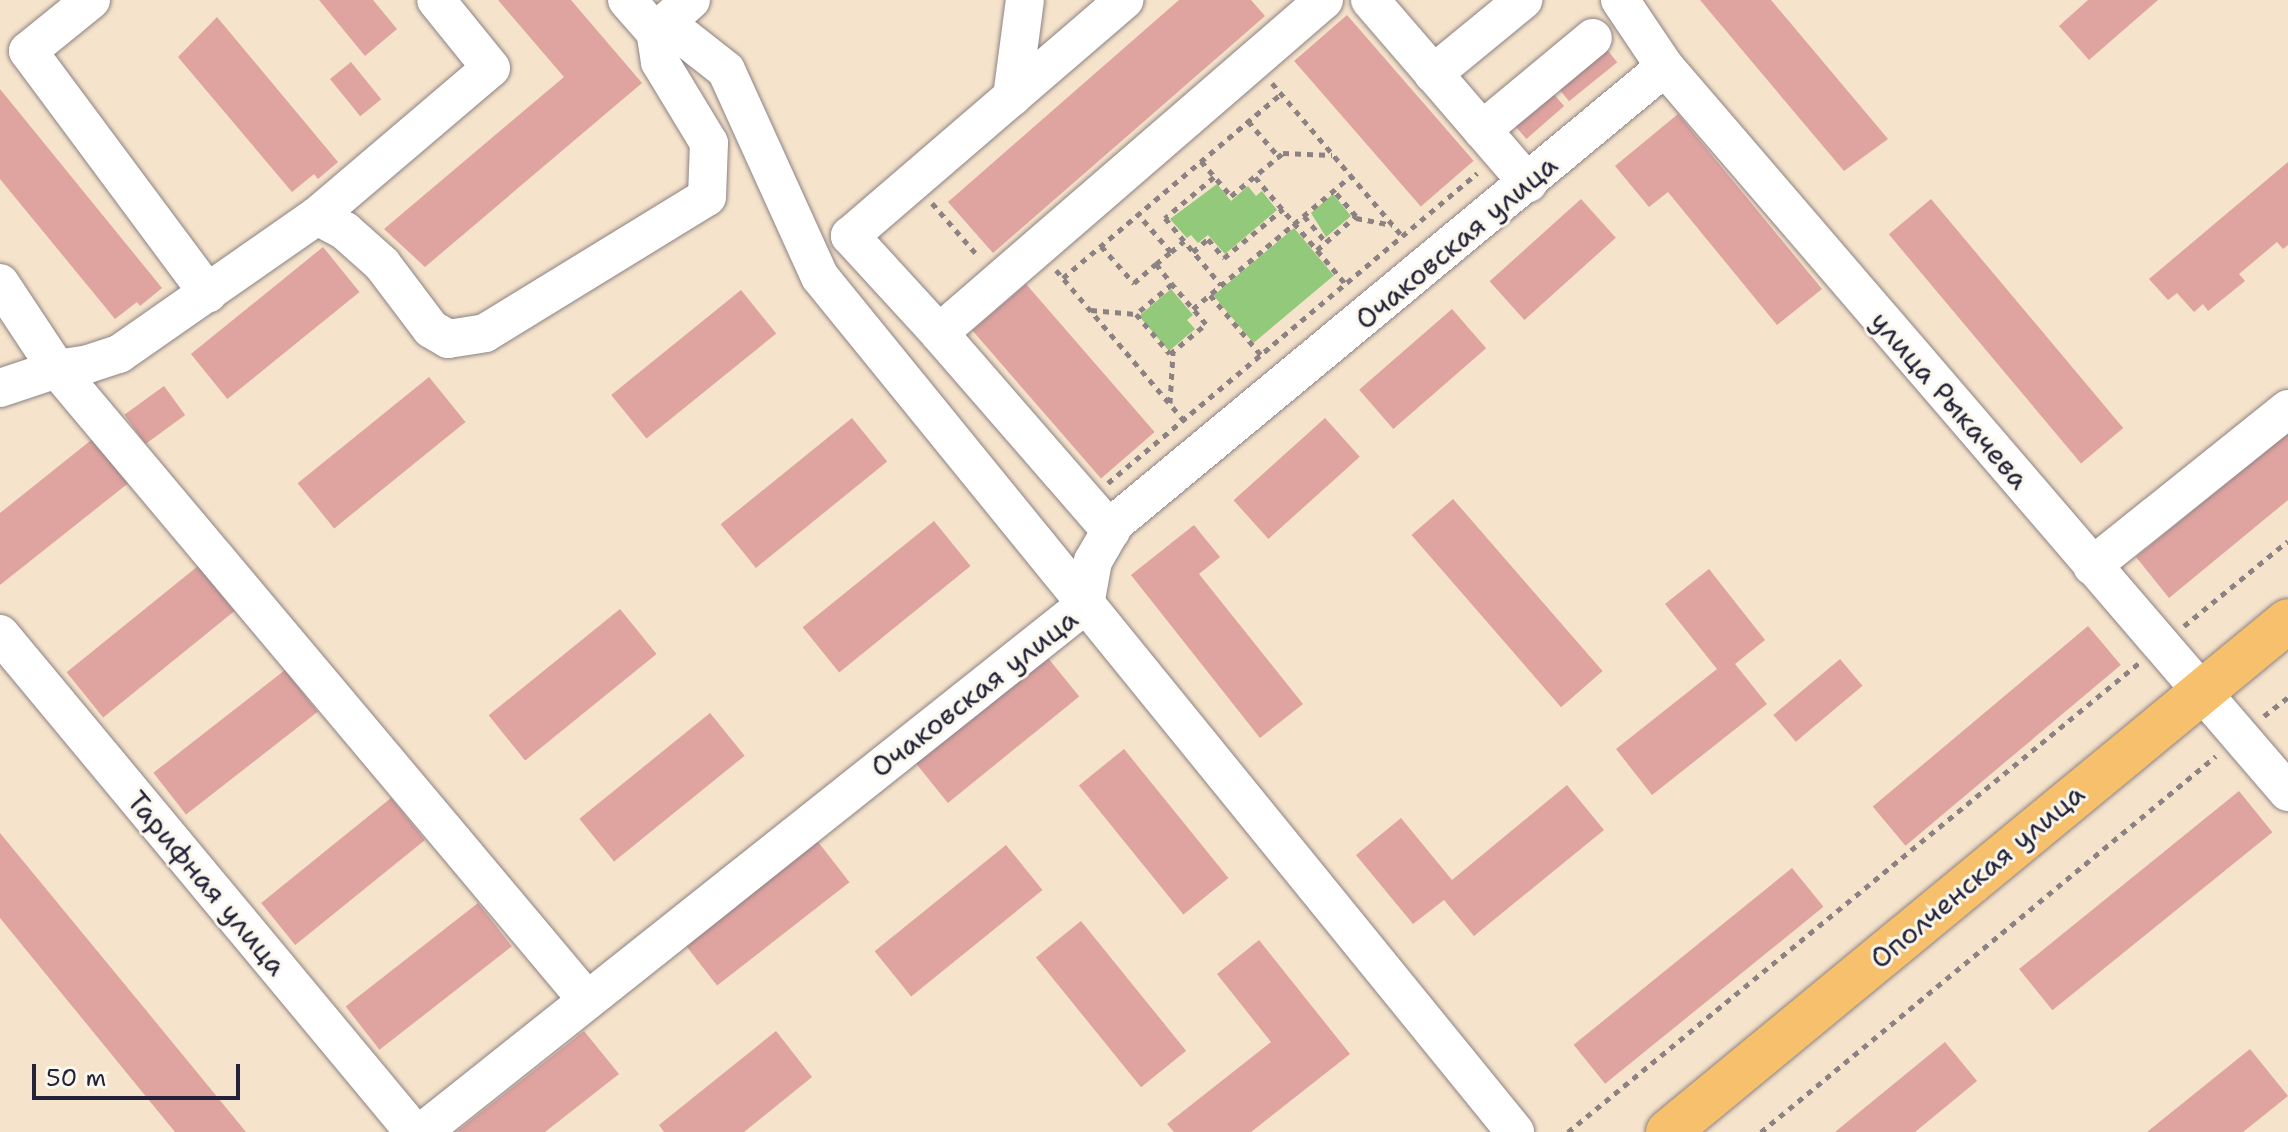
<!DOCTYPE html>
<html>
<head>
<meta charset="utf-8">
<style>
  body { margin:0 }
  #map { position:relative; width:2288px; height:1132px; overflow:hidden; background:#f6e3cb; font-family:"Shantell Sans",sans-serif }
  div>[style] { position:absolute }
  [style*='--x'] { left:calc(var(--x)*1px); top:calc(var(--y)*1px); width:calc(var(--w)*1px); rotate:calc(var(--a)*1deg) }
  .green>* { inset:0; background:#93c97b; transform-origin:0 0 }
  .building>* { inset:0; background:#dfa3a0; transform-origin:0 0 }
  .path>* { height:5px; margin-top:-2.5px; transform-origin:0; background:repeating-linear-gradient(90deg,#8c8283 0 6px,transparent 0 12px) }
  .roads { filter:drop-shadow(0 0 2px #8c8283) drop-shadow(0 0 2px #8c8283) }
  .minor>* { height:38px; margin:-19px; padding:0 19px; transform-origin:19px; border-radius:19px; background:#fff }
  .highway>* { height:44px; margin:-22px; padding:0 22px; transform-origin:22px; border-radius:22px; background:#f7c06c }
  span { translate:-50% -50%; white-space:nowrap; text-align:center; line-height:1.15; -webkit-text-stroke:6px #fbf7ec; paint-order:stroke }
  .street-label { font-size:28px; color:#22223b }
  .scale { position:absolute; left:32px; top:1064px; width:208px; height:36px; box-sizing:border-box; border:4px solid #22223b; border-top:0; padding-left:10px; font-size:24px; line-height:28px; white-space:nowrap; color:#22223b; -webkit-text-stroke:6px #fbf7ec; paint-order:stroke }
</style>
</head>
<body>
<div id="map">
  <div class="green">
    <i style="clip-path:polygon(1217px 184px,1231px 201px,1248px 186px,1256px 196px,1262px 191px,1277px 210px,1225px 254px,1208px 235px,1198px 243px,1191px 235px,1187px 238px,1170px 219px)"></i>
    <i style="clip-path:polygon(1333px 194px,1351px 216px,1326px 237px,1311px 213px)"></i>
    <i style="left:1294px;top:228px;width:62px;height:105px;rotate:50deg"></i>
    <i style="clip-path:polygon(1171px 289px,1193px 315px,1187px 320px,1195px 329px,1169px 351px,1139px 316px)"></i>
  </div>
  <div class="building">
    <i style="clip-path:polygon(319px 0,373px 0,397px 29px,365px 56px)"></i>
    <i style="clip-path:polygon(498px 0,571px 0,642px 83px,425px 267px,384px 229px,564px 77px)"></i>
    <i style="clip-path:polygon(1179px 0,1251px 0,1265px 16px,993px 253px,948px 202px)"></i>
    <i style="clip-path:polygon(1700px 0,1771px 0,1888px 139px,1844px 171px)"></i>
    <i style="clip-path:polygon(2088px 0,2158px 0,2089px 60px,2059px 26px)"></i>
    <i style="left:1347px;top:15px;width:193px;height:70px;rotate:49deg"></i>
    <i style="clip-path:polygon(217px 17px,338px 162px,318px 179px,314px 174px,292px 192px,178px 57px)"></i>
    <i style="left:1604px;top:46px;width:21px;height:62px;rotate:51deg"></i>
    <i style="left:351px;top:62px;width:48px;height:27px;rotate:51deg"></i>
    <i style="clip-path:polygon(0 89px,162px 288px,140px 306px,137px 302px,115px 319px,0 179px)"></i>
    <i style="left:1551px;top:91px;width:20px;height:50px;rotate:49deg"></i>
    <i style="clip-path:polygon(1678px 114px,1822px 289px,1777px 325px,1668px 192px,1649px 207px,1615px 166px)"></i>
    <i style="clip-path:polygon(2288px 162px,2288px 245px,2283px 249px,2277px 242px,2239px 274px,2245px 281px,2208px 311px,2203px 304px,2194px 312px,2177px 293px,2168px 300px,2149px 279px)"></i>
    <i style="left:1581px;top:199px;width:52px;height:123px;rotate:48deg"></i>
    <i style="left:1931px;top:199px;width:299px;height:55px;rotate:50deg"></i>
    <i style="left:323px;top:247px;width:58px;height:170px;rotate:51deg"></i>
    <i style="left:1026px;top:284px;width:196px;height:71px;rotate:49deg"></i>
    <i style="left:741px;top:290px;width:56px;height:167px;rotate:51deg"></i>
    <i style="left:1452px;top:309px;width:52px;height:123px;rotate:49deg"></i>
    <i style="left:429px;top:377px;width:58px;height:169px;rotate:51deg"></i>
    <i style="left:164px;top:386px;width:36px;height:49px;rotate:54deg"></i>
    <i style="left:852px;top:418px;width:56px;height:169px;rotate:51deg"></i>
    <i style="left:1325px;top:418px;width:52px;height:123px;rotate:48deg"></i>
    <i style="clip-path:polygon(2288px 433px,2288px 500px,2169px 598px,2136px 557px)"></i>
    <i style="clip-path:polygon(95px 437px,131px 481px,0 585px,0 513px)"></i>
    <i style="left:1453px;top:499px;width:228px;height:55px;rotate:49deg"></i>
    <i style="left:934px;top:521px;width:58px;height:169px;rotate:51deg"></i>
    <i style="clip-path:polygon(1194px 525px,1220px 557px,1199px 574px,1303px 704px,1260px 738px,1131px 575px)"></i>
    <i style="left:198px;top:566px;width:58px;height:169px;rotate:51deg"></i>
    <i style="clip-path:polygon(1709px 569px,1765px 640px,1735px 664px,1767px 704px,1652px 795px,1616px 749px,1717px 669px,1665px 604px)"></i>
    <i style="left:620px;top:609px;width:58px;height:169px;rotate:51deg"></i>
    <i style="left:2088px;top:626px;width:51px;height:281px;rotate:50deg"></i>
    <i style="left:1044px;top:653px;width:56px;height:169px;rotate:51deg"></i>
    <i style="left:1840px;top:659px;width:35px;height:87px;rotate:50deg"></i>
    <i style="left:285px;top:670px;width:53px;height:167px;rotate:52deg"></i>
    <i style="left:710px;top:713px;width:55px;height:168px;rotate:51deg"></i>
    <i style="left:1124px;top:749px;width:166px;height:58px;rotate:51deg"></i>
    <i style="clip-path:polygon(1567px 785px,1604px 830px,1474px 936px,1444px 900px,1413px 924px,1356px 855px,1401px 818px,1452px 880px)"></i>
    <i style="left:2239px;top:791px;width:53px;height:283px;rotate:51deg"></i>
    <i style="left:391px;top:798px;width:54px;height:167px;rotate:51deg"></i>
    <i style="clip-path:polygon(0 833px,145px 1009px,246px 1132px,175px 1132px,0 918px)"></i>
    <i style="left:815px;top:838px;width:56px;height:168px;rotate:52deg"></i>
    <i style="left:1006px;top:845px;width:58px;height:169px;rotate:51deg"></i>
    <i style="left:1792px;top:868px;width:50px;height:281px;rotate:51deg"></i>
    <i style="left:478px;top:903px;width:55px;height:168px;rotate:52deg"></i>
    <i style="left:1081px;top:921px;width:167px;height:58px;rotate:51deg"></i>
    <i style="clip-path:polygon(1259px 940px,1350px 1054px,1251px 1132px,1174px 1132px,1167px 1124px,1271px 1042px,1217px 974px)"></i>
    <i style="clip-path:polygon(584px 1031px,619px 1074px,545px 1132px,456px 1132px)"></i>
    <i style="clip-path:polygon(776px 1031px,812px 1077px,744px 1132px,664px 1132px,659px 1125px)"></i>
    <i style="clip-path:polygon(1945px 1042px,1977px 1081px,1915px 1132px,1835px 1132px)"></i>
    <i style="clip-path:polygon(2250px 1049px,2288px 1096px,2243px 1132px,2147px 1132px)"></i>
  </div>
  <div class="path">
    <i style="--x:1272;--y:83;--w:201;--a:49.6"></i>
    <i style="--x:1248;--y:121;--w:48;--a:49.3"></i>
    <i style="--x:1201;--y:161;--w:46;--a:49.4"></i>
    <i style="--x:1231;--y:196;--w:67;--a:-39.6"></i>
    <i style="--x:1283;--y:153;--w:49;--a:2.3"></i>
    <i style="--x:1214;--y:177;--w:64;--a:140.1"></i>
    <i style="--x:1165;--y:218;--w:87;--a:50.1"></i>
    <i style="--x:1255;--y:177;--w:139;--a:49.7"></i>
    <i style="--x:932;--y:203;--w:70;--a:49"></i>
    <i style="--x:1304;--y:216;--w:34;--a:50"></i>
    <i style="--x:1356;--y:218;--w:37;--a:11"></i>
    <i style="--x:1101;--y:246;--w:50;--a:48.3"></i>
    <i style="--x:1134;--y:283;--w:29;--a:-41"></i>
    <i style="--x:1156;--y:264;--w:19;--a:-39"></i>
    <i style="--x:1171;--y:252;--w:50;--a:-131"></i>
    <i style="--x:1317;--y:250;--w:52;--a:-41.1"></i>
    <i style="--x:1356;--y:216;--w:33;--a:-131"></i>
    <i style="--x:1171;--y:252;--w:17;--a:-40"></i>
    <i style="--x:1193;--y:252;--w:20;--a:-41"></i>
    <i style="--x:1208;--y:239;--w:25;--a:50"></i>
    <i style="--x:1224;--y:258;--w:77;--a:-39.7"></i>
    <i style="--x:1156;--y:264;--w:26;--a:51"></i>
    <i style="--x:1056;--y:270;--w:196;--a:49.6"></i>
    <i style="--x:1063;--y:278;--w:285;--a:-40.2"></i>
    <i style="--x:1210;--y:295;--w:79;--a:49.6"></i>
    <i style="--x:1193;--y:309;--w:207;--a:-40.1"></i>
    <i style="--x:1091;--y:310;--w:45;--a:5.1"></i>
    <i style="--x:1136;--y:314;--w:52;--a:49.6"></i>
    <i style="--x:1170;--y:354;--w:47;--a:-39.8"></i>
    <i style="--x:1206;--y:324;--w:52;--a:-130.4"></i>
    <i style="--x:1172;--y:284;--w:47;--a:140.2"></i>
    <i style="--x:1170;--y:403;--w:50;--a:-86.6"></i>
    <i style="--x:1108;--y:483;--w:482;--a:-40"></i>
    <i style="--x:2184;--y:626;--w:134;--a:-39.3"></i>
    <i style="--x:2264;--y:716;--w:31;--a:-38"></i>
    <i style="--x:1568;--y:1132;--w:739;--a:-39.4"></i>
    <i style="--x:1761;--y:1132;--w:590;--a:-39.57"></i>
  </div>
  <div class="roads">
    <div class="minor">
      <i style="--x:91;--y:0;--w:81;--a:141"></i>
      <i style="--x:28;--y:51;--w:302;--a:53.4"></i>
      <i style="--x:627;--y:0;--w:43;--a:48.8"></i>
      <i style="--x:655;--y:32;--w:48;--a:-41.6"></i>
      <i style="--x:1370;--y:0;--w:242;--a:49.2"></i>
      <i style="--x:1620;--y:0;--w:81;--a:56.1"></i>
      <i style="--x:1665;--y:67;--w:956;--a:49.33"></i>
      <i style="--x:1433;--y:74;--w:117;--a:-39.4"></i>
      <i style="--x:1012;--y:97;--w:98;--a:-82.4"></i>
      <i style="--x:1482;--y:130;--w:144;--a:-39.7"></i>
      <i style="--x:317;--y:216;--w:228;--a:-40.4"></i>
      <i style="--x:491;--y:68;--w:87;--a:-129"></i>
      <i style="--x:0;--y:283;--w:103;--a:56.5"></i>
      <i style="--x:57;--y:369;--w:31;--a:-9"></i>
      <i style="--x:88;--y:364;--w:33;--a:-18"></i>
      <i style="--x:119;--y:354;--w:241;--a:-34.9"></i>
      <i style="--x:317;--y:216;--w:32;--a:28"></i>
      <i style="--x:345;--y:231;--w:50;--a:41.7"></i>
      <i style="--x:382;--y:264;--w:81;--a:53"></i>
      <i style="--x:431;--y:329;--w:20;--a:30"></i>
      <i style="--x:448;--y:339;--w:37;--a:-9"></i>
      <i style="--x:485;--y:333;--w:260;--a:-31.5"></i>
      <i style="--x:707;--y:197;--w:54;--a:-87.9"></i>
      <i style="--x:709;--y:143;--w:95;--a:-121.2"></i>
      <i style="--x:660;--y:62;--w:30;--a:-99"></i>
      <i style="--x:655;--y:32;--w:14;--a:-39"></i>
      <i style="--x:666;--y:23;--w:76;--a:38.1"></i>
      <i style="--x:726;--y:70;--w:227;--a:65.6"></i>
      <i style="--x:820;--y:277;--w:1102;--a:50.89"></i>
      <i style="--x:939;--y:333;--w:132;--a:-132.5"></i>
      <i style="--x:850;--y:236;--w:362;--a:-40.7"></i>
      <i style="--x:0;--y:388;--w:60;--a:-18.4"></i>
      <i style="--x:57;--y:369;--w:824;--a:49.97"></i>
      <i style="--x:1111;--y:531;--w:262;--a:-131"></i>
      <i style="--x:939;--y:333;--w:509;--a:-40.86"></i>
      <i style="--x:2092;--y:566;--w:251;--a:-38.7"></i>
      <i style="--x:0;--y:634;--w:648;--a:50.26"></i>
      <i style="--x:422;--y:1132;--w:847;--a:-38.48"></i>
      <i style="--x:1085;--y:605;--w:45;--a:-79.7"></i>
      <i style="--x:1093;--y:561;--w:44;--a:-59.9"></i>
      <i style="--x:1115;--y:523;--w:714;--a:-39.66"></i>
    </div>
    <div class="highway">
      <i style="--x:1668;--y:1132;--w:803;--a:-39.5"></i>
    </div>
  </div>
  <div class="street-label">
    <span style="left:1456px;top:242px;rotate:-40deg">Очаковская улица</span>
    <span style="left:1950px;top:400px;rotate:49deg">улица Рыкачева</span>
    <span style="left:974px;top:693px;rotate:-38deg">Очаковская улица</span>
    <span style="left:1977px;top:876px;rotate:-40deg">Ополченская улица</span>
    <span style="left:207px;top:883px;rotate:50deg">Тарифная улица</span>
  </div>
  <div class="scale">50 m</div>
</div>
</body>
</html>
